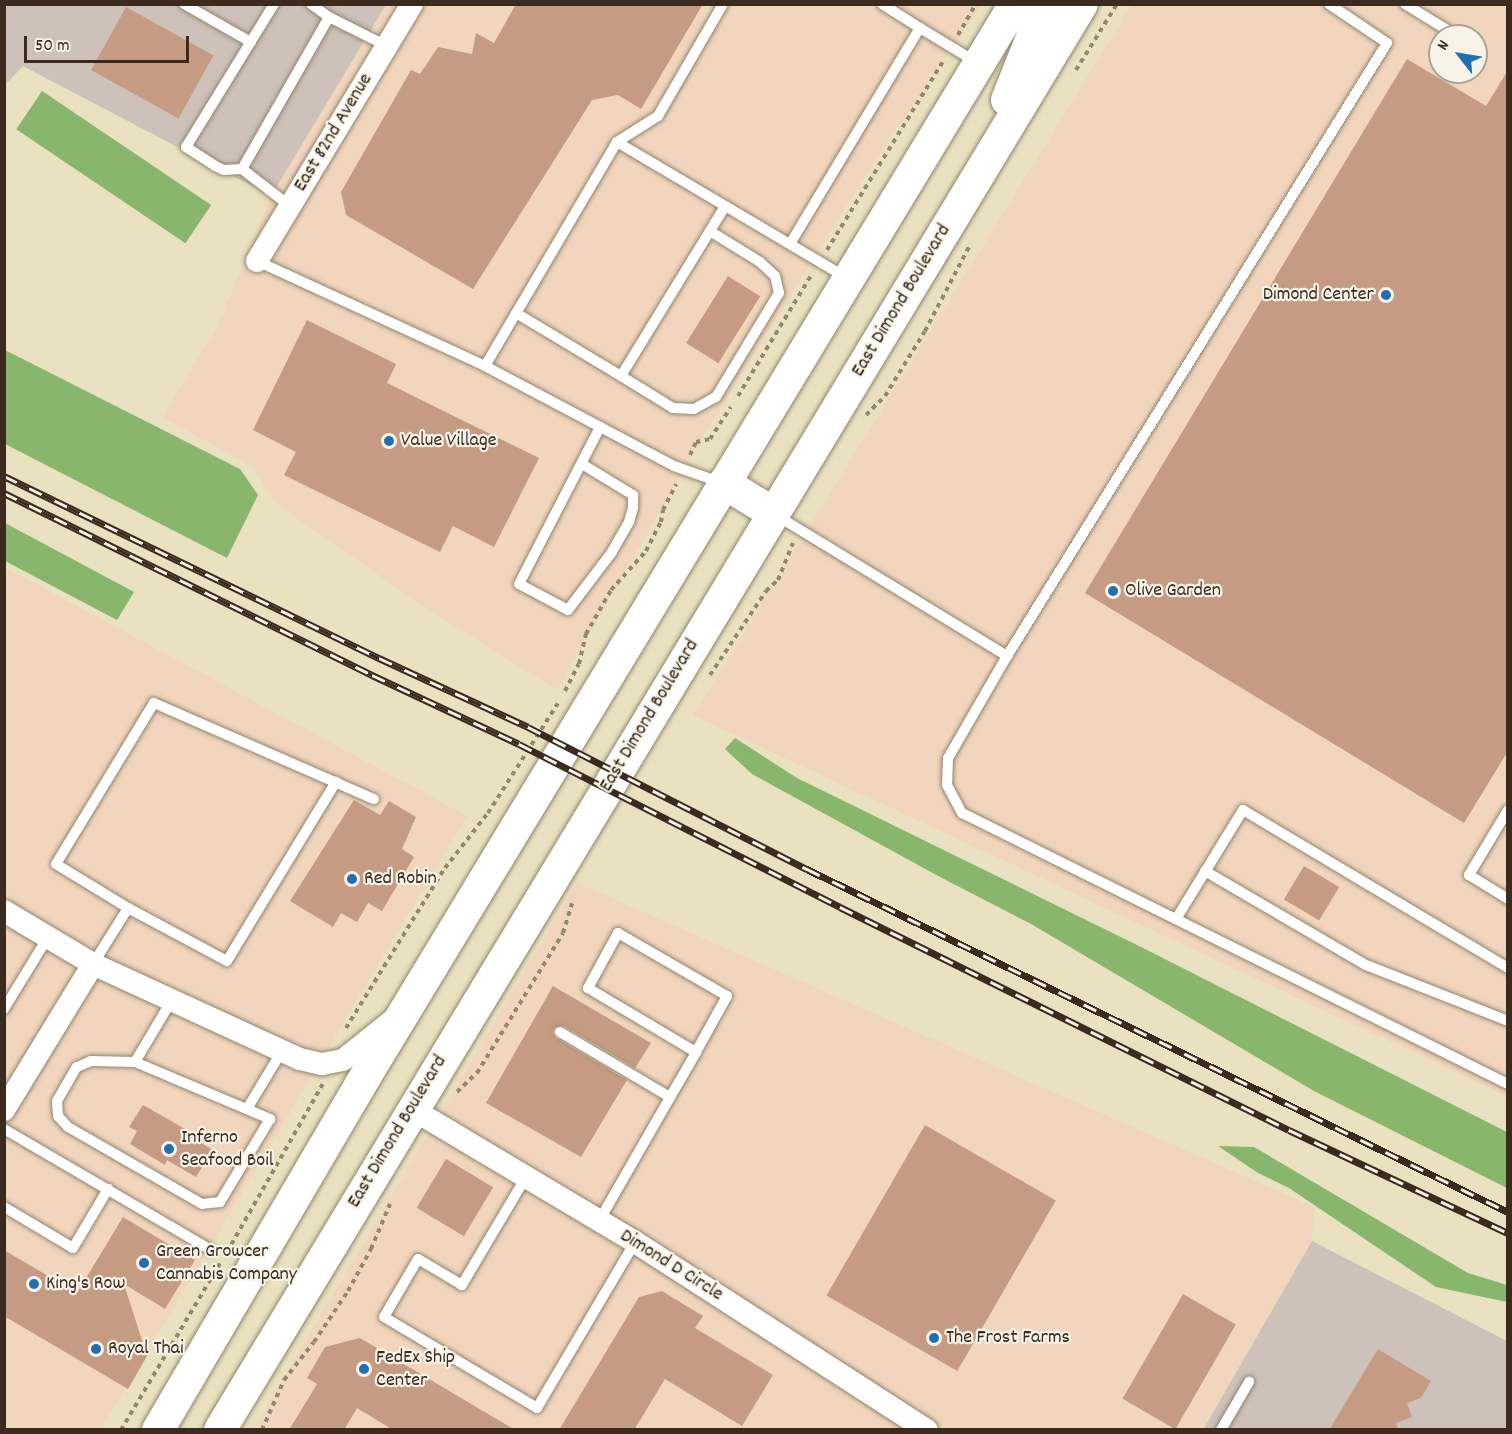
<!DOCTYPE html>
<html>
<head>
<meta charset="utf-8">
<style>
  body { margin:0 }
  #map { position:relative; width:1512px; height:1434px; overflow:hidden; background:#e9e1bf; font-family:Dekko,sans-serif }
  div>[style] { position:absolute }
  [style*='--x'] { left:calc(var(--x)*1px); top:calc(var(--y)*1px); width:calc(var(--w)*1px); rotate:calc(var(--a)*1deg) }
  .built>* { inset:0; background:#f1d5bd }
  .industrial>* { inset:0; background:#cec1ba }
  .forest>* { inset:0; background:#88b66d; transform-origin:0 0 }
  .building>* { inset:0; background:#c59c83; transform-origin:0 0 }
  .path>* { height:4px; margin-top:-2px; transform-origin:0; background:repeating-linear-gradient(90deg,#92866e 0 4.5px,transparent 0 9px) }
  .roads { filter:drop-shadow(0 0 2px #92866e) drop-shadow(0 0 2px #92866e) }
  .lane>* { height:10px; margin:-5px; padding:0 5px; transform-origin:5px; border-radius:5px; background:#fff }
  .street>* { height:22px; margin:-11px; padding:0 11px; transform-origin:11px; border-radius:11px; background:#fff }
  .secondary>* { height:32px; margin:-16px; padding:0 16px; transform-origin:16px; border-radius:16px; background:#fff }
  .rail>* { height:7px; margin-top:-3.5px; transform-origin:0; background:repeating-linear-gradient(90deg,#f7f3e8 0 14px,#3b2a1e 0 28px); box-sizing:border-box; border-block:2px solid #3b2a1e }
  .dots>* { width:16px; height:16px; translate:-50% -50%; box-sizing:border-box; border:3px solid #f7f3e8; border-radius:50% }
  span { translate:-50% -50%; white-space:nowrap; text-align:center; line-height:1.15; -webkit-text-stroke:4.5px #f7f3e8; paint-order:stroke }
  .street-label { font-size:20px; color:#3b2a1e }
  .poi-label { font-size:20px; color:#3b2a1e }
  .right { translate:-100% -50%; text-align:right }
  .left { translate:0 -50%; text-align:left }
  .frame { position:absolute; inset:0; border:6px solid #3b2a1e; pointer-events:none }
  .north { position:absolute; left:1428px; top:24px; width:60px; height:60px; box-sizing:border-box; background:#f7f3e8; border:2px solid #aca397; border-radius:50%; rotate:301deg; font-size:16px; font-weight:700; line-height:24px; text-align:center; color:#3b2a1e }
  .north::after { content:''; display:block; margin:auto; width:21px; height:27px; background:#1f6fb2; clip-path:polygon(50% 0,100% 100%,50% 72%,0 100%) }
  .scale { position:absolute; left:24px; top:36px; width:165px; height:27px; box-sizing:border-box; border:3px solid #3b2a1e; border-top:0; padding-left:8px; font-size:18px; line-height:21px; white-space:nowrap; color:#3b2a1e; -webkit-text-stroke:4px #f7f3e8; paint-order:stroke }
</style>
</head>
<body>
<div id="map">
  <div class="built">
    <i style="clip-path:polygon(386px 5px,981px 5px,872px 165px,705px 433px,557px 690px,420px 604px,277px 504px,252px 466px,162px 417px,218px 326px,271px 196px)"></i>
    <i style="clip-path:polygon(evenodd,1132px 5px,1507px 5px,1507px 1096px,693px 715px,1132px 5px,1440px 36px,1476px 36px,1476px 72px,1440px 72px,1440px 36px)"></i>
    <i style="clip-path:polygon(4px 567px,467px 816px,101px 1429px,5px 1429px)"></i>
    <i style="clip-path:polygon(577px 883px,1314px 1207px,1312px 1241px,1203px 1429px,253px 1430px)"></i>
  </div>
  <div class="industrial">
    <i style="clip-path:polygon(5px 5px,386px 5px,271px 196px,23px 66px,5px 85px)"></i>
    <i style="clip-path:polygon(1312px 1241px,1507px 1341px,1507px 1429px,1203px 1430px)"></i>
  </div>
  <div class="forest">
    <i style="left:42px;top:91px;width:204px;height:46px;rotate:34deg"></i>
    <i style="clip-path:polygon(5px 350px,240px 469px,258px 495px,227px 558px,5px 444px)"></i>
    <i style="clip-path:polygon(5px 523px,134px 592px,117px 620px,5px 561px)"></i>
    <i style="clip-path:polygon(735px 738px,797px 778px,1141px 947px,1507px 1132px,1507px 1188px,1314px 1091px,1031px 924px,940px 877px,752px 774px,725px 749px)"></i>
    <i style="clip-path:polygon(1218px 1146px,1254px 1147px,1468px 1273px,1507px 1285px,1507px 1302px,1436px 1287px,1289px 1188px,1258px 1173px)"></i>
  </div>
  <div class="building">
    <i style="clip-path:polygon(516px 4px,703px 4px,641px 109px,618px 95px,592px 100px,473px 289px,346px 215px,341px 192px,411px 70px,420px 74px,438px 47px,472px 54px,476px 33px,494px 43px)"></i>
    <i style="left:126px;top:7px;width:100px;height:72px;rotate:29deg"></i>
    <i style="clip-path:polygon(1407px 59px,1486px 106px,1508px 70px,1508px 751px,1464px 823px,1085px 593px)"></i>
    <i style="left:728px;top:276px;width:38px;height:79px;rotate:32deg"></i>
    <i style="clip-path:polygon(307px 320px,396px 364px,387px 383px,539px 458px,494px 547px,453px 526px,440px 552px,284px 475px,296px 452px,253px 430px)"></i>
    <i style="clip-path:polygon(354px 800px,380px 815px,389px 801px,416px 817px,402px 849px,414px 857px,382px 911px,368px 903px,357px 922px,341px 913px,333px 927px,290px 901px)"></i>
    <i style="left:1304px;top:866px;width:41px;height:39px;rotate:31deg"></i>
    <i style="clip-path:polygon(553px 986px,651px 1043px,635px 1068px,564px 1026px,554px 1028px,553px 1033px,556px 1038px,627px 1080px,581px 1157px,486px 1103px)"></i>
    <i style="clip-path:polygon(143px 1105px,187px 1130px,185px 1133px,213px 1150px,196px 1177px,167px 1160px,165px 1165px,130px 1144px,137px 1131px,129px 1127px)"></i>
    <i style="left:925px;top:1125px;width:151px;height:197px;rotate:30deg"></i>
    <i style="left:446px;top:1159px;width:55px;height:57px;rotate:31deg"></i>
    <i style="clip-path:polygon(123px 1217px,195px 1260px,165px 1309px,124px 1284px,147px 1356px,128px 1389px,4px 1316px,4px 1250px,77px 1293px)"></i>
    <i style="clip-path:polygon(662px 1291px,703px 1316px,695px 1328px,773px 1375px,742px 1426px,665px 1379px,634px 1430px,559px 1430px,639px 1297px)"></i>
    <i style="left:1183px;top:1294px;width:61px;height:121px;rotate:30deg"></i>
    <i style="clip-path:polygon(360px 1338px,515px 1430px,393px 1430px,357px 1408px,344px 1430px,289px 1430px,317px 1384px,307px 1378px,325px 1347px)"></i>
    <i style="clip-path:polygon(1378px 1349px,1431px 1381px,1421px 1398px,1407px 1403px,1412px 1417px,1396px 1423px,1399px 1430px,1329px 1430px)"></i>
  </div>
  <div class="path">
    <i style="--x:958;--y:35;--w:36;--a:-60"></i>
    <i style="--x:1076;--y:70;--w:78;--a:-58.2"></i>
    <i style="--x:827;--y:250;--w:223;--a:-58.4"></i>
    <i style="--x:738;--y:396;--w:143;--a:-58.8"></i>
    <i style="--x:866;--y:415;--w:27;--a:-45"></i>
    <i style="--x:885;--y:396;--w:76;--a:-58.4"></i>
    <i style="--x:925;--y:331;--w:99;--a:-62.4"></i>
    <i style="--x:690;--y:455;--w:14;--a:-65"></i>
    <i style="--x:696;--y:442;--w:14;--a:-12"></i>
    <i style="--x:710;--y:439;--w:38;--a:-57"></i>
    <i style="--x:710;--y:675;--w:101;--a:-56.3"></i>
    <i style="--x:766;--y:591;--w:16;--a:-43"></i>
    <i style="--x:778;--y:580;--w:40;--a:-68"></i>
    <i style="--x:565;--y:691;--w:30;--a:-63"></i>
    <i style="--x:579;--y:664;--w:31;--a:-77"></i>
    <i style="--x:586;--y:634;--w:51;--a:-60.4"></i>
    <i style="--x:611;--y:590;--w:52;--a:-48.1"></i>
    <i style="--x:646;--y:551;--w:33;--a:-63"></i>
    <i style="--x:661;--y:522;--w:12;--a:-81"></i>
    <i style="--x:663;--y:510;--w:29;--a:-63"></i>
    <i style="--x:346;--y:1028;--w:188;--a:-58.3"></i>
    <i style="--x:445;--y:868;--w:70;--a:-52"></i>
    <i style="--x:488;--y:813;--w:130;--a:-57.5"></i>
    <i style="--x:457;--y:1092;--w:28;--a:-44"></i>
    <i style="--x:477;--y:1073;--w:164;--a:-58.4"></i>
    <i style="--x:563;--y:933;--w:31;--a:-73"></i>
    <i style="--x:227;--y:1252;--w:193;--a:-60.3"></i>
    <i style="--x:121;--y:1430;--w:194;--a:-59.3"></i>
    <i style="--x:262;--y:1430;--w:55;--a:-66.3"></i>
    <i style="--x:284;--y:1380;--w:48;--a:-51.7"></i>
    <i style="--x:314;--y:1342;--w:61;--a:-56.3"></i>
    <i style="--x:348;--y:1291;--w:48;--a:-61.3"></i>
    <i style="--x:371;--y:1249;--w:49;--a:-67.1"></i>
  </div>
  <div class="roads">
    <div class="lane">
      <i style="--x:184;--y:4;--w:77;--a:29.6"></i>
      <i style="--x:274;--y:4;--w:168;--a:121.6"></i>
      <i style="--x:186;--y:147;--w:35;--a:33"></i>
      <i style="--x:215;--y:166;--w:10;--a:24"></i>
      <i style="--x:224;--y:170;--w:18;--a:-3"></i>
      <i style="--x:242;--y:169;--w:61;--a:37.6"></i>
      <i style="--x:311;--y:4;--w:22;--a:36"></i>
      <i style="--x:882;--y:4;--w:45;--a:32.3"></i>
      <i style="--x:1329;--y:4;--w:70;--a:33.9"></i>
      <i style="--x:1387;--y:43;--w:721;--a:121.79"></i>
      <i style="--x:1007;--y:656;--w:118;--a:120"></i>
      <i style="--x:948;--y:758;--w:27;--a:92"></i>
      <i style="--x:947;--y:785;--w:32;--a:62"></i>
      <i style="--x:962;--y:813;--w:610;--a:26.4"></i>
      <i style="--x:1405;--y:4;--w:61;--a:31.6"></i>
      <i style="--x:617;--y:142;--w:49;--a:-32.4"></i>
      <i style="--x:658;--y:116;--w:129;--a:-59.9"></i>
      <i style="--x:242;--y:169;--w:175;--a:-60.2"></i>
      <i style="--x:329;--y:17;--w:65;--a:26.6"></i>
      <i style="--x:790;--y:244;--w:252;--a:-59"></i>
      <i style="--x:920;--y:28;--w:66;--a:31.3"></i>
      <i style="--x:257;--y:261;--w:251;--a:24.7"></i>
      <i style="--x:485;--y:366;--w:214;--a:27.9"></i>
      <i style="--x:674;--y:466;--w:51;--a:19.5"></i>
      <i style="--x:516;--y:313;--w:122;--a:31"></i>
      <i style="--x:621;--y:376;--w:199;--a:-58.5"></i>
      <i style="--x:485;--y:366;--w:260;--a:-59.5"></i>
      <i style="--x:617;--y:142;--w:267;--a:30.6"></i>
      <i style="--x:621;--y:376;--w:61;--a:31.6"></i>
      <i style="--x:673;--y:408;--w:21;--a:3"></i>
      <i style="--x:694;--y:409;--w:25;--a:-29"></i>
      <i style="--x:716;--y:397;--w:122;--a:-58.8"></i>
      <i style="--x:779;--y:293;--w:17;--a:-103"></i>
      <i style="--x:775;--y:276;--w:21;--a:-137"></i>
      <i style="--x:760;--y:262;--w:59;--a:-148.2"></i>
      <i style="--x:582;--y:464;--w:60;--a:31.3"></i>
      <i style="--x:633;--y:495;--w:13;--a:90"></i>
      <i style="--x:633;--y:508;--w:15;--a:106"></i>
      <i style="--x:629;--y:522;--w:34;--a:120"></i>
      <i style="--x:612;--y:552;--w:73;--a:127.2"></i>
      <i style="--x:568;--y:610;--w:55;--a:-152"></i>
      <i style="--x:519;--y:584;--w:177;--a:-62.7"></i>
      <i style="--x:776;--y:515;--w:271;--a:31.4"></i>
      <i style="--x:1508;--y:810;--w:76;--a:121"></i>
      <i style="--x:1469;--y:875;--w:46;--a:31.6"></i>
      <i style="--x:1205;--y:871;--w:186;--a:30.3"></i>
      <i style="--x:1366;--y:965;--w:153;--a:21.5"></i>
      <i style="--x:128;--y:908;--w:112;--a:28.2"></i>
      <i style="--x:227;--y:961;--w:210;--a:-58.7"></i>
      <i style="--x:1176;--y:919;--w:128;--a:-58.4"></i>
      <i style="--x:1243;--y:810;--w:309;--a:30.8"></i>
      <i style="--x:93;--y:964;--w:66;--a:-58"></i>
      <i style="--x:128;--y:908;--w:84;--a:-148.6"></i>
      <i style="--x:56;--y:864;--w:188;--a:-58.7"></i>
      <i style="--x:154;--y:703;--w:240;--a:23.6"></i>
      <i style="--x:4;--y:1009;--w:84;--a:-58.6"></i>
      <i style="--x:560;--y:1032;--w:128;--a:30.6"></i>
      <i style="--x:91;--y:1061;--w:44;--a:1.3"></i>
      <i style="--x:135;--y:1062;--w:147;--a:22.9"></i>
      <i style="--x:270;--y:1119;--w:97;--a:121.1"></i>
      <i style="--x:220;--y:1202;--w:18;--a:174"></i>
      <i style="--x:202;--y:1204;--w:155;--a:-150.1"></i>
      <i style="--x:68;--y:1127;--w:15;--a:-132"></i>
      <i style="--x:58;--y:1116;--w:15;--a:-94"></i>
      <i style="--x:57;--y:1101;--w:39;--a:-60"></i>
      <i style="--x:77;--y:1067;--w:15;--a:-23"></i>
      <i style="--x:135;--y:1062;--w:72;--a:-59.2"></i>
      <i style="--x:247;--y:1109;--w:68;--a:-58.9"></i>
      <i style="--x:4;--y:1129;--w:240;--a:30.3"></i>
      <i style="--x:526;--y:1177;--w:126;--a:120.7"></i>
      <i style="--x:462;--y:1285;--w:51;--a:-149.4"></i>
      <i style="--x:418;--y:1259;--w:67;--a:120.4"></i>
      <i style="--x:384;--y:1317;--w:178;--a:30.7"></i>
      <i style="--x:537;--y:1408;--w:193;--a:-59.4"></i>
      <i style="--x:4;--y:1207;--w:80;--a:30.7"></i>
      <i style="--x:73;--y:1248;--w:69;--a:-59.3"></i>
      <i style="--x:599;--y:1221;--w:160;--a:-60.1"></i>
      <i style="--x:679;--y:1082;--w:34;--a:-60"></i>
      <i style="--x:696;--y:1052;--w:64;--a:-61"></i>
      <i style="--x:727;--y:996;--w:126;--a:-150"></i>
      <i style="--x:618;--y:933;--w:63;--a:118.6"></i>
      <i style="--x:588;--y:988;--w:126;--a:30.7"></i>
      <i style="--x:1221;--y:1430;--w:56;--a:-59.7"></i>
    </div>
    <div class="street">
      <i style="--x:257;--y:261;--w:300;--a:-58.9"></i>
      <i style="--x:4;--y:911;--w:104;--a:30.8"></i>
      <i style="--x:93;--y:964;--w:228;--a:24.7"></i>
      <i style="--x:300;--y:1059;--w:23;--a:13"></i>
      <i style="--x:322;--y:1064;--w:21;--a:-11"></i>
      <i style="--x:343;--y:1060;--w:64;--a:-38.7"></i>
      <i style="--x:412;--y:1109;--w:260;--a:30.8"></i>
      <i style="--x:635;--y:1242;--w:347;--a:32.8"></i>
      <i style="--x:4;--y:1110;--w:171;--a:-58.6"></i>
    </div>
    <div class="secondary">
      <i style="--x:1007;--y:100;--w:79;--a:-68.3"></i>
      <i style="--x:1036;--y:27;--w:27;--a:-59"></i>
      <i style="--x:724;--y:483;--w:57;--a:31.5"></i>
      <i style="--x:158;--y:1430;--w:409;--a:-59.6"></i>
      <i style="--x:365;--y:1077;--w:1255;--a:-58.79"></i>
      <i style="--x:220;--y:1430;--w:1666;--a:-58.85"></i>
    </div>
  </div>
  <div class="rail">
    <i style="--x:4;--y:476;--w:417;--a:25.9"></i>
    <i style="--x:379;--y:658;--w:164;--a:24.8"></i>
    <i style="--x:528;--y:727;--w:313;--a:27"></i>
    <i style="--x:807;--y:869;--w:780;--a:26.07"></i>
    <i style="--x:4;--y:493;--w:411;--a:26.3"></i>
    <i style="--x:372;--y:675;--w:162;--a:25.1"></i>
    <i style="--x:519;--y:744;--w:360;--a:26.9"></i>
    <i style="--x:840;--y:907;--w:501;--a:26.41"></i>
    <i style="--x:1289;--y:1130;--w:242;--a:25.2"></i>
  </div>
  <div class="dots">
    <i style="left:1386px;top:295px;background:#1f6fb2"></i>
    <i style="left:389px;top:441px;background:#1f6fb2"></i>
    <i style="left:1113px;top:591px;background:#1f6fb2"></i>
    <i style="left:352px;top:879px;background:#1f6fb2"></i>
    <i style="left:169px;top:1149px;background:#1f6fb2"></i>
    <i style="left:144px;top:1263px;background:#1f6fb2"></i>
    <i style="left:34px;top:1284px;background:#1f6fb2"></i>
    <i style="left:934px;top:1338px;background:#1f6fb2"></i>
    <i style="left:96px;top:1349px;background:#1f6fb2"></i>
    <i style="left:364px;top:1369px;background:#1f6fb2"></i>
  </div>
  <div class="street-label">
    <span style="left:334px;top:133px;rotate:-59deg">East 82nd Avenue</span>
    <span style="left:902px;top:301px;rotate:-59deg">East Dimond Boulevard</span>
    <span style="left:650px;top:716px;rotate:-59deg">East Dimond Boulevard</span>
    <span style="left:398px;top:1132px;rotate:-59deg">East Dimond Boulevard</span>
    <span style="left:671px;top:1266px;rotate:32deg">Dimond D Circle</span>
  </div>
  <div class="poi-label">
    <span class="right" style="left:1374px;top:295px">Dimond Center</span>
    <span class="left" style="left:401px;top:441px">Value Village</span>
    <span class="left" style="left:1125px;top:591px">Olive Garden</span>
    <span class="left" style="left:364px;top:879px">Red Robin</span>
    <span class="left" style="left:181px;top:1150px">Inferno<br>Seafood Boil</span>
    <span class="left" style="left:156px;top:1264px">Green Growcer<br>Cannabis Company</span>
    <span class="left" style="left:46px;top:1284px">King's Row</span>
    <span class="left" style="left:946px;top:1338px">The Frost Farms</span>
    <span class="left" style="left:108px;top:1349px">Royal Thai</span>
    <span class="left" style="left:376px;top:1370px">FedEx Ship<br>Center</span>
  </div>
  <div class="frame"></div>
  <div class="north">N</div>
  <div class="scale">50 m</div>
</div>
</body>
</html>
